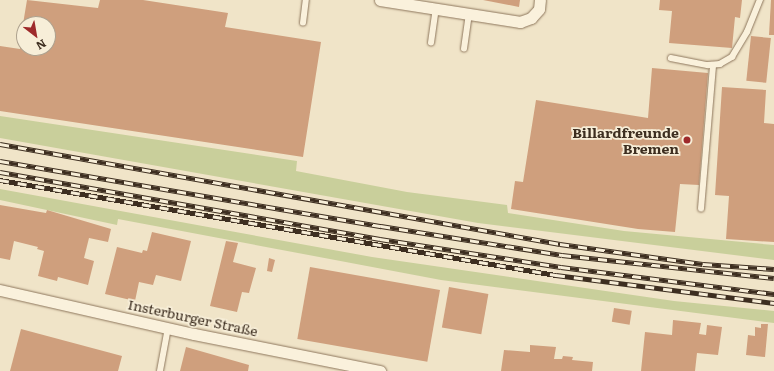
<!DOCTYPE html>
<html>
<head>
<meta charset="utf-8">
<style>
  body { margin:0 }
  #map { position:relative; width:774px; height:371px; overflow:hidden; background:#f0e4c8; font-family:Literata,serif }
  div>[style] { position:absolute }
  [style*='--x'] { left:calc(var(--x)*1px); top:calc(var(--y)*1px); width:calc(var(--w)*1px); rotate:calc(var(--a)*1deg) }
  .green>* { inset:0; background:#c9cf9b }
  .building>* { inset:0; background:#cf9f7d; transform-origin:0 0 }
  .roads { filter:drop-shadow(0 0 1px #8d765c) drop-shadow(0 0 1px #8d765c) }
  .service>* { height:5.5px; margin:-2.75px; padding:0 2.75px; transform-origin:2.75px; border-radius:2.75px; background:#faf1dc }
  .minor>* { height:11px; margin:-5.5px; padding:0 5.5px; transform-origin:5.5px; border-radius:5.5px; background:#faf1dc }
  .rail>* { height:4.5px; margin-top:-2.25px; transform-origin:0; background:repeating-linear-gradient(90deg,#f7eed8 0 9px,#3d2e20 0 18px); box-sizing:border-box; border-block:1px solid #3d2e20 }
  .dots>* { width:11px; height:11px; translate:-50% -50%; box-sizing:border-box; border:2px solid #f7eed8; border-radius:50% }
  span { translate:-50% -50%; white-space:nowrap; text-align:center; line-height:1.15; -webkit-text-stroke:3.5px #f7eed8; paint-order:stroke }
  .poi-label { font-size:14px; color:#3d2e20; font-weight:700 }
  .right { translate:-100% -50%; text-align:right }
  .street-label { font-size:14px; color:#3d2e20 }
  .north { position:absolute; left:16px; top:16px; width:40px; height:40px; box-sizing:border-box; background:#f7eed8; border:1px solid #ada18e; border-radius:50%; rotate:149deg; font-size:11px; font-weight:700; line-height:16px; text-align:center; color:#3d2e20 }
  .north::after { content:''; display:block; margin:auto; width:14px; height:18px; background:#9e2a2b; clip-path:polygon(50% 0,100% 100%,50% 72%,0 100%) }
</style>
</head>
<body>
<div id="map">
  <div class="green">
    <i style="clip-path:polygon(0 116px,297px 161px,296px 171px,407px 192px,507px 205px,508px 213px,624px 231px,774px 245px,774px 260px,478px 223px,0 138px)"></i>
    <i style="clip-path:polygon(0 189px,372px 257px,674px 301px,774px 311px,774px 323px,441px 280px,118px 219px,117px 225px,0 200px)"></i>
  </div>
  <div class="building">
    <i style="clip-path:polygon(27px 0,98px 8px,100px 0,143px 0,228px 13px,225px 27px,321px 42px,303px 157px,0 111px,0 46px,20px 49px,23px 25px,24px 48px,48px 48px,48px 24px,23px 24px)"></i>
    <i style="clip-path:polygon(483px 0,520px 0,519px 7px)"></i>
    <i style="clip-path:polygon(660px 0,742px 0,740px 18px,735px 17px,732px 48px,669px 43px,672px 11px,659px 10px)"></i>
    <i style="clip-path:polygon(771px 0,774px 0,774px 35px,769px 35px)"></i>
    <i style="left:751px;top:36px;width:20px;height:45px;rotate:6deg"></i>
    <i style="clip-path:polygon(652px 68px,708px 73px,699px 185px,680px 184px,675px 232px,638px 229px,511px 209px,515px 181px,523px 182px,536px 100px,648px 118px)"></i>
    <i style="clip-path:polygon(722px 87px,766px 90px,764px 123px,774px 124px,774px 242px,726px 239px,729px 196px,715px 195px)"></i>
    <i style="clip-path:polygon(0 205px,46px 213px,47px 210px,111px 229px,108px 242px,89px 238px,84px 258px,94px 261px,88px 285px,58px 277px,57px 281px,38px 276px,44px 251px,37px 249px,38px 247px,14px 241px,10px 260px,0 258px)"></i>
    <i style="clip-path:polygon(152px 232px,191px 241px,181px 281px,156px 275px,153px 285px,139px 282px,135px 301px,105px 294px,117px 247px,142px 253px,143px 250px,147px 251px)"></i>
    <i style="clip-path:polygon(226px 241px,238px 243px,233px 262px,256px 268px,249px 293px,242px 292px,237px 312px,210px 306px)"></i>
    <i style="clip-path:polygon(269px 258px,275px 260px,272px 272px,267px 271px)"></i>
    <i style="left:310px;top:267px;width:132px;height:73px;rotate:10deg"></i>
    <i style="left:449px;top:287px;width:40px;height:41px;rotate:10deg"></i>
    <i style="left:614px;top:308px;width:18px;height:14px;rotate:9deg"></i>
    <i style="clip-path:polygon(673px 320px,701px 323px,699px 334px,706px 335px,707px 325px,722px 327px,718px 355px,697px 353px,695px 371px,641px 371px,645px 332px,672px 335px)"></i>
    <i style="clip-path:polygon(761px 324px,768px 324px,765px 357px,746px 355px,748px 335px,755px 336px,755px 327px,761px 328px)"></i>
    <i style="clip-path:polygon(21px 329px,122px 356px,118px 371px,10px 371px)"></i>
    <i style="clip-path:polygon(530px 345px,556px 347px,554px 359px,562px 359px,563px 356px,573px 357px,572px 360px,593px 362px,592px 371px,501px 371px,504px 350px,530px 352px)"></i>
    <i style="clip-path:polygon(186px 347px,249px 365px,248px 371px,180px 371px)"></i>
  </div>
  <div class="roads">
    <div class="service">
      <i style="--x:303;--y:23;--w:23;--a:-83"></i>
      <i style="--x:431;--y:43;--w:34;--a:-82"></i>
      <i style="--x:464;--y:49;--w:36;--a:-82"></i>
      <i style="--x:671;--y:58;--w:38;--a:11"></i>
      <i style="--x:708;--y:65;--w:12;--a:-5"></i>
      <i style="--x:720;--y:64;--w:14;--a:-30"></i>
      <i style="--x:732;--y:57;--w:29;--a:-59"></i>
      <i style="--x:747;--y:32;--w:35;--a:-68"></i>
      <i style="--x:701;--y:209;--w:144;--a:-85.2"></i>
      <i style="--x:160;--y:371;--w:44;--a:-79.5"></i>
    </div>
    <div class="minor">
      <i style="--x:380;--y:0;--w:142;--a:8.9"></i>
      <i style="--x:520;--y:22;--w:12;--a:-20"></i>
      <i style="--x:531;--y:18;--w:12;--a:-48"></i>
      <i style="--x:539;--y:9;--w:9;--a:-84"></i>
      <i style="--x:0;--y:290;--w:199;--a:12.8"></i>
      <i style="--x:194;--y:334;--w:190;--a:11.3"></i>
    </div>
  </div>
  <div class="rail">
    <i style="--x:0;--y:144;--w:569;--a:10.12"></i>
    <i style="--x:560;--y:244;--w:144;--a:8"></i>
    <i style="--x:703;--y:264;--w:71;--a:4"></i>
    <i style="--x:0;--y:161;--w:387;--a:9.7"></i>
    <i style="--x:381;--y:226;--w:183;--a:9.1"></i>
    <i style="--x:562;--y:255;--w:213;--a:6.2"></i>
    <i style="--x:0;--y:172;--w:386;--a:10"></i>
    <i style="--x:380;--y:239;--w:183;--a:8.8"></i>
    <i style="--x:561;--y:267;--w:215;--a:7.2"></i>
    <i style="--x:0;--y:180;--w:564;--a:9.7"></i>
    <i style="--x:556;--y:275;--w:220;--a:7.3"></i>
  </div>
  <div class="dots">
    <i style="left:687px;top:140px;background:#9e2a2b"></i>
  </div>
  <div class="poi-label">
    <span class="right" style="left:679px;top:140px">Billardfreunde<br>Bremen</span>
  </div>
  <div class="street-label">
    <span style="left:193px;top:317px;rotate:12deg">Insterburger Straße</span>
  </div>
  <div class="north">N</div>
</div>
</body>
</html>
